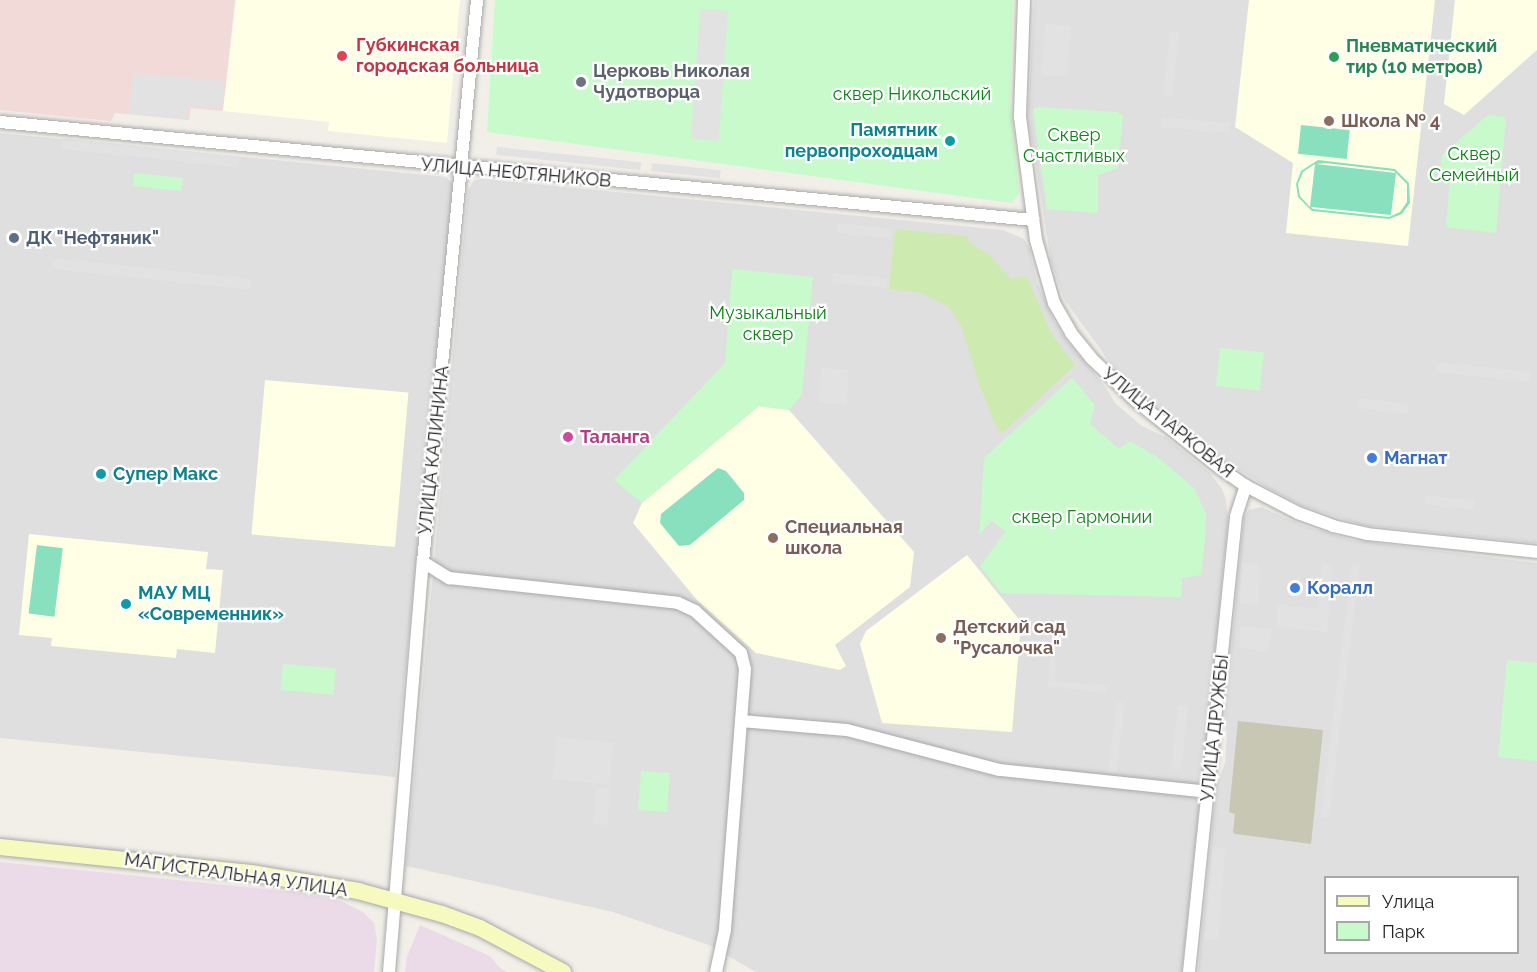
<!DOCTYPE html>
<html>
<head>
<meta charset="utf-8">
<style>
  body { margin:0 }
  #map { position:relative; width:1537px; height:972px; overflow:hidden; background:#f2efe9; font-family:Raleway,sans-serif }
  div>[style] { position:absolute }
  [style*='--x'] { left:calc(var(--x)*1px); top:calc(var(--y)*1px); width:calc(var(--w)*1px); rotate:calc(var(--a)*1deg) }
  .residential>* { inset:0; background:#e0dfdf }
  .commercial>* { inset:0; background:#f2dad9 }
  .industrial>* { inset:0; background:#ebdbe8 }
  .education>* { inset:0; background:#ffffe5; transform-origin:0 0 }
  .construction>* { inset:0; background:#c7c7b4 }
  .grass>* { inset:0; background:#cdebb0 }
  .park>* { inset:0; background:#c8facc; transform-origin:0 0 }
  .pitch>* { inset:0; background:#88e0be; transform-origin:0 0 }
  .parking>* { inset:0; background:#e2e2e2; transform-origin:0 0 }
  .roads { filter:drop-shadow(0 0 2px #a9a9a9) drop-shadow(0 0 2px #a9a9a9) }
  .minor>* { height:12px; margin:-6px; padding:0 6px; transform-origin:6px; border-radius:6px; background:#fff }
  .secondary>* { height:16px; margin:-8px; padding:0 8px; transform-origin:8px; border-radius:8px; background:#f7fabf }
  .dots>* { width:16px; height:16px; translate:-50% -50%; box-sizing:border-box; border:3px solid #fff; border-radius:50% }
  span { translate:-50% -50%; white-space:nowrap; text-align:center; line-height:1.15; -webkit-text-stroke:4.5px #fff; paint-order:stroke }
  .health-label { font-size:18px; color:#be3a42; font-weight:700 }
  .left { translate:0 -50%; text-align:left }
  .leisure-label { font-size:18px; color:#27864d; font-weight:700 }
  .worship-label { font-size:18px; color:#5b616d; font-weight:700 }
  .park-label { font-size:18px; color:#0c8416 }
  .education-label { font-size:18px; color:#785e54; font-weight:700 }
  .culture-label { font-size:18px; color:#0d838f; font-weight:700 }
  .right { translate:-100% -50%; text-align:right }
  .street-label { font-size:18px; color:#222 }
  .service-label { font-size:18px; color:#4e5e75; font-weight:700 }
  .hotel-label { font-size:18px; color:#b23c85; font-weight:700 }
  .shop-label { font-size:18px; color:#366cbe; font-weight:700 }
  .legend { position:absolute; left:1324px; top:876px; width:195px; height:78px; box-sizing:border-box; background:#fff; border:2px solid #a7a7a7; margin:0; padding:8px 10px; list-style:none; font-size:18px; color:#222 }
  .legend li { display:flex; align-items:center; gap:12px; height:30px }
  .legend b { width:30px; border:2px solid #a7a7a7 }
</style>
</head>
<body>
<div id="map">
  <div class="residential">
    <i style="clip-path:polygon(1034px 0,1537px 0,1537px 543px,1362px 525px,1303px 506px,1268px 488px,1221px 458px,1119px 375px,1064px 299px,1051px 261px,1028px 115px)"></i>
    <i style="clip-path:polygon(0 133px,446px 177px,453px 184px,395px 777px,0 738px)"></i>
    <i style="clip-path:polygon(482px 179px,1003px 230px,1024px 239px,1029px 248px,1037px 282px,1054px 321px,1068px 343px,1104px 385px,1116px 404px,1142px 426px,1167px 438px,1209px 472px,1222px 489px,1226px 500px,1228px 521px,1182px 972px,756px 972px,709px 945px,613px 912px,406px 866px,468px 191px,474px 180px)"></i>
    <i style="clip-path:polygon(evenodd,1261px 507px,1302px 525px,1351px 540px,1537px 563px,1537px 972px,1198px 972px,1217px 783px,1225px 763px,1227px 735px,1225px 716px,1244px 517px,1249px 510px,1261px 507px,1326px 878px,1518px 878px,1518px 952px,1326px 952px,1326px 878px)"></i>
  </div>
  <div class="commercial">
    <i style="clip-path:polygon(0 0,235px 0,223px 111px,191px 108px,189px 120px,115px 113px,111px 121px,0 110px)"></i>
  </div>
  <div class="industrial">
    <i style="clip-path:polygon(0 862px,294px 892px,341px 901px,363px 912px,374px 923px,377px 939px,374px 972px,0 972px)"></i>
    <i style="clip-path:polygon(420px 925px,490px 956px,500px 968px,507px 972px,405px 972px,407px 957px)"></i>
  </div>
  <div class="education">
    <i style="clip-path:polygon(236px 0,460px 0,447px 143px,328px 131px,329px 122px,223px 111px)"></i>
    <i style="clip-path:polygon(1249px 0,1435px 0,1408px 246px,1286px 233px,1293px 163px,1235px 127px)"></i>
    <i style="clip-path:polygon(1455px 0,1537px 0,1537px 50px,1464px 115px,1444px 104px)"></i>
    <i style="left:265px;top:380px;width:144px;height:155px;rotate:5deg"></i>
    <i style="clip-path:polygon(759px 406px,789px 410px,914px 552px,910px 587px,835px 645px,846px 666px,840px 670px,756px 653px,697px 600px,633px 523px,642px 503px)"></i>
    <i style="clip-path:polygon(29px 534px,208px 552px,206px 569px,223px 570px,215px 653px,177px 649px,176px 658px,51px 646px,52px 638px,19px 635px)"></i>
    <i style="clip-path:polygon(967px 555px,1021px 622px,1012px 732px,882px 723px,860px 644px,866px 631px)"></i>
  </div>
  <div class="construction">
    <i style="clip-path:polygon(1238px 721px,1323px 730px,1311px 844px,1235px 834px,1233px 832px,1235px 814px,1229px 812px)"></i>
  </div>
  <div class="grass">
    <i style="clip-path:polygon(895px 229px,968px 236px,969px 242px,987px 253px,1012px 279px,1027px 276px,1051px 333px,1075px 365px,1003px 433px,997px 429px,978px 381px,962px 328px,949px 307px,921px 293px,889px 289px)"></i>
  </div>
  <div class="park">
    <i style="clip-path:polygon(495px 0,1013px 0,1010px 100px,1019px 194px,1012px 203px,487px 132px)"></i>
    <i style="clip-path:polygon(1036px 107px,1117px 112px,1123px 116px,1118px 168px,1098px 175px,1098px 213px,1047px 209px,1033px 110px)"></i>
    <i style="clip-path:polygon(1488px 115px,1506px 117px,1496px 233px,1446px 227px,1450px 179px,1440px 173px,1442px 155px)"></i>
    <i style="left:134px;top:173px;width:49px;height:13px;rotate:6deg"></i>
    <i style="clip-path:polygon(732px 269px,813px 277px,802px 394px,789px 410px,759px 406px,642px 503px,614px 480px,725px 363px)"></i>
    <i style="left:1220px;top:348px;width:44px;height:38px;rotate:6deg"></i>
    <i style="clip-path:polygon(1072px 378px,1095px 405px,1090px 424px,1119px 449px,1130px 441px,1157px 457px,1194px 488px,1206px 514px,1205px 542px,1201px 575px,1182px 578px,1181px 597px,1001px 593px,980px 566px,1006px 531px,991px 521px,979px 535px,984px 458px)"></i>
    <i style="clip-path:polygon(1507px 660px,1537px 663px,1537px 761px,1498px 757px)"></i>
    <i style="left:283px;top:664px;width:53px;height:26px;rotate:5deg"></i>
    <i style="left:641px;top:771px;width:29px;height:39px;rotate:4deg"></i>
  </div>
  <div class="pitch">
    <i style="left:1301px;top:125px;width:49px;height:29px;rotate:6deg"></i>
    <i style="clip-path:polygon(evenodd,1318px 160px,1395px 169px,1409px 183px,1410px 203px,1402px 214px,1389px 219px,1312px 211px,1298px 197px,1296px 184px,1301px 171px,1318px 160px,1325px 163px,1394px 171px,1407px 184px,1407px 202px,1400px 212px,1389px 217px,1313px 209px,1311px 207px,1391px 215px,1396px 173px,1316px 164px,1325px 163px,1318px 160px,1315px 164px,1310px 207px,1300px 196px,1298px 184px,1303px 172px,1315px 164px)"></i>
    <i style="clip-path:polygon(718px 468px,726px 471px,744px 493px,744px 500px,690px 545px,679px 546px,660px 523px,661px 514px)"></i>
    <i style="left:37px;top:545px;width:26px;height:69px;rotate:7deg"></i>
  </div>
  <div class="parking">
    <i style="left:700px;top:9px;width:28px;height:130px;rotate:4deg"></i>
    <i style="left:1045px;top:24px;width:26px;height:51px;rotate:4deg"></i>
    <i style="left:1170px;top:31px;width:9px;height:65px;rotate:6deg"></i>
    <i style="clip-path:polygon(133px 73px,224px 81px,222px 109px,189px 106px,187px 119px,129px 114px)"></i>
    <i style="left:1162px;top:117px;width:68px;height:10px;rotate:5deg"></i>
    <i style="left:62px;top:138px;width:178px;height:11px;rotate:6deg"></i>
    <i style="left:497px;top:147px;width:145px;height:8px;rotate:6deg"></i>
    <i style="left:652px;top:163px;width:69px;height:8px;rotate:6deg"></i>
    <i style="left:838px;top:223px;width:54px;height:10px;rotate:6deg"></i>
    <i style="left:53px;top:258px;width:200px;height:11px;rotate:6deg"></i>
    <i style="left:833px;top:273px;width:54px;height:10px;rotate:5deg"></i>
    <i style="left:1436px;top:362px;width:95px;height:10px;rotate:6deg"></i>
    <i style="left:821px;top:368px;width:28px;height:34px;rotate:4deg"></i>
    <i style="left:1359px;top:398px;width:50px;height:10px;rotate:7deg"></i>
    <i style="left:1426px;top:495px;width:49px;height:9px;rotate:7deg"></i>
    <i style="clip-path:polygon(1242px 562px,1256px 564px,1261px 570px,1258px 604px,1239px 602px)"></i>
    <i style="clip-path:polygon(1322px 564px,1333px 565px,1327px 632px,1276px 627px,1278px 605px,1318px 609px)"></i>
    <i style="left:1352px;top:564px;width:8px;height:255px;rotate:7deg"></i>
    <i style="left:1241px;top:626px;width:30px;height:22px;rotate:6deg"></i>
    <i style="clip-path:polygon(1050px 658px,1057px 658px,1055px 681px,1107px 686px,1106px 692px,1048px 687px)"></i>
    <i style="left:1117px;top:702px;width:8px;height:71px;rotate:7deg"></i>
    <i style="left:1178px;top:705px;width:10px;height:64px;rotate:6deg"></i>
    <i style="left:557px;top:737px;width:57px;height:42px;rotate:6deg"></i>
    <i style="left:596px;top:787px;width:14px;height:37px;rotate:4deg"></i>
    <i style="left:1211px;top:847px;width:14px;height:92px;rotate:4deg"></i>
  </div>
  <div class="roads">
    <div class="minor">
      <i style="--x:1024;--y:0;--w:117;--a:92"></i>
      <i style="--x:1020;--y:117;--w:124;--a:82.6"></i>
      <i style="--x:1036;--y:240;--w:66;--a:74.1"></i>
      <i style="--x:1054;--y:303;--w:34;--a:60"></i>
      <i style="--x:1071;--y:333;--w:32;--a:51"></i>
      <i style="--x:1091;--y:358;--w:61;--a:43.7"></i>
      <i style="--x:1135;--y:400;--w:109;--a:38.7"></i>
      <i style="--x:1220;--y:468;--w:32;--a:35"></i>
      <i style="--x:1246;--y:486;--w:59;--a:27.4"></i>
      <i style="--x:1298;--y:513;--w:37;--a:20"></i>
      <i style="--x:1333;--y:526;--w:35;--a:13"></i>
      <i style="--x:1367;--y:534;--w:171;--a:6"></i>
      <i style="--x:0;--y:122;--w:1038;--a:5.42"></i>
      <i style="--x:423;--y:562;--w:31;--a:32"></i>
      <i style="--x:449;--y:578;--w:230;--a:6.2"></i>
      <i style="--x:678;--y:603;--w:19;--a:25"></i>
      <i style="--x:695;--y:611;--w:62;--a:42.4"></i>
      <i style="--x:741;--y:653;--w:16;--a:76"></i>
      <i style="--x:745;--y:669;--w:262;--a:94.4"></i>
      <i style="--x:725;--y:930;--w:43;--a:102.1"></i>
      <i style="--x:741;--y:721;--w:106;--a:4.9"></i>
      <i style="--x:847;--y:730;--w:158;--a:14.7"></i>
      <i style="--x:1000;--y:770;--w:209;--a:6"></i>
      <i style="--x:389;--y:972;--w:411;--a:-85.3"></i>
      <i style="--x:423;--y:562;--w:565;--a:-84.51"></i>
      <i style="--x:1189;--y:972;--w:458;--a:-84.1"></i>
      <i style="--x:1236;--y:516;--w:32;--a:-72"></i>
    </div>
    <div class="secondary">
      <i style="--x:0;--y:847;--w:252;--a:5.9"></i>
      <i style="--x:251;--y:873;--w:109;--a:9.5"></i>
      <i style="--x:358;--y:891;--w:87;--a:15.3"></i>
      <i style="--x:442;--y:914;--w:40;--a:20.2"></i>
      <i style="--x:480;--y:928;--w:94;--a:27.9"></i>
    </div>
  </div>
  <div class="dots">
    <i style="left:342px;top:56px;background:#e0444e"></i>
    <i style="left:1334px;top:57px;background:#2e9e5b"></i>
    <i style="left:581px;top:82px;background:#6b7280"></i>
    <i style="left:1329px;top:121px;background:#8d6e63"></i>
    <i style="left:950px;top:141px;background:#0f9aa8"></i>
    <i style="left:14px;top:238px;background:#5c6f8a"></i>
    <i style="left:568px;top:437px;background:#d1479c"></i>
    <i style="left:1372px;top:458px;background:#3f7fe0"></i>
    <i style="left:101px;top:474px;background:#0f9aa8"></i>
    <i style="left:773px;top:538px;background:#8d6e63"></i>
    <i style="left:1295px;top:588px;background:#3f7fe0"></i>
    <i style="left:126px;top:604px;background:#0f9aa8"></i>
    <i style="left:941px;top:638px;background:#8d6e63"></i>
  </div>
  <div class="health-label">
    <span class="left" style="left:356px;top:56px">Губкинская<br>городская больница</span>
  </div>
  <div class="leisure-label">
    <span class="left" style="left:1346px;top:57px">Пневматический<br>тир (10 метров)</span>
  </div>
  <div class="worship-label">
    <span class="left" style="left:593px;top:82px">Церковь Николая<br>Чудотворца</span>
  </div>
  <div class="park-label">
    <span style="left:912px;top:94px">сквер Никольский</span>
    <span style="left:1074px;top:146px">Сквер<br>Счастливых</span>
    <span style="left:1474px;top:165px">Сквер<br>Семейный</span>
    <span style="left:768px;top:324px">Музыкальный<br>сквер</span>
    <span style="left:1082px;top:517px">сквер Гармонии</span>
  </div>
  <div class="education-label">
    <span class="left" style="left:1341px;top:121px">Школа № 4</span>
    <span class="left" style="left:785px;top:538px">Специальная<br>школа</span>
    <span class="left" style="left:953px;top:638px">Детский сад<br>"Русалочка"</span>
  </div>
  <div class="culture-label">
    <span class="right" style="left:938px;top:141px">Памятник<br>первопроходцам</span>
    <span class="left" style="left:113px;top:474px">Супер Макс</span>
    <span class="left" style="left:138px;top:604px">МАУ МЦ<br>«Современник»</span>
  </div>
  <div class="street-label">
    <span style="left:516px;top:173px;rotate:5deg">УЛИЦА НЕФТЯНИКОВ</span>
    <span style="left:1168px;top:423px;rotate:39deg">УЛИЦА ПАРКОВАЯ</span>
    <span style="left:434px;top:450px;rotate:-84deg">УЛИЦА КАЛИНИНА</span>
    <span style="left:1215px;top:728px;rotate:-84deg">УЛИЦА ДРУЖБЫ</span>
    <span style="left:236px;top:875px;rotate:8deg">МАГИСТРАЛЬНАЯ УЛИЦА</span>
  </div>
  <div class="service-label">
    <span class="left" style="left:26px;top:238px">ДК "Нефтяник"</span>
  </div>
  <div class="hotel-label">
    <span class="left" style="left:580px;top:437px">Таланга</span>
  </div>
  <div class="shop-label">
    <span class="left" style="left:1384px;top:458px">Магнат</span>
    <span class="left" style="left:1307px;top:588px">Коралл</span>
  </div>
  <ul class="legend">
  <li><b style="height:8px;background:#f7fabf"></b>Улица</li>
  <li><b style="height:16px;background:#c8facc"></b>Парк</li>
  </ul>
</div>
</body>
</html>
